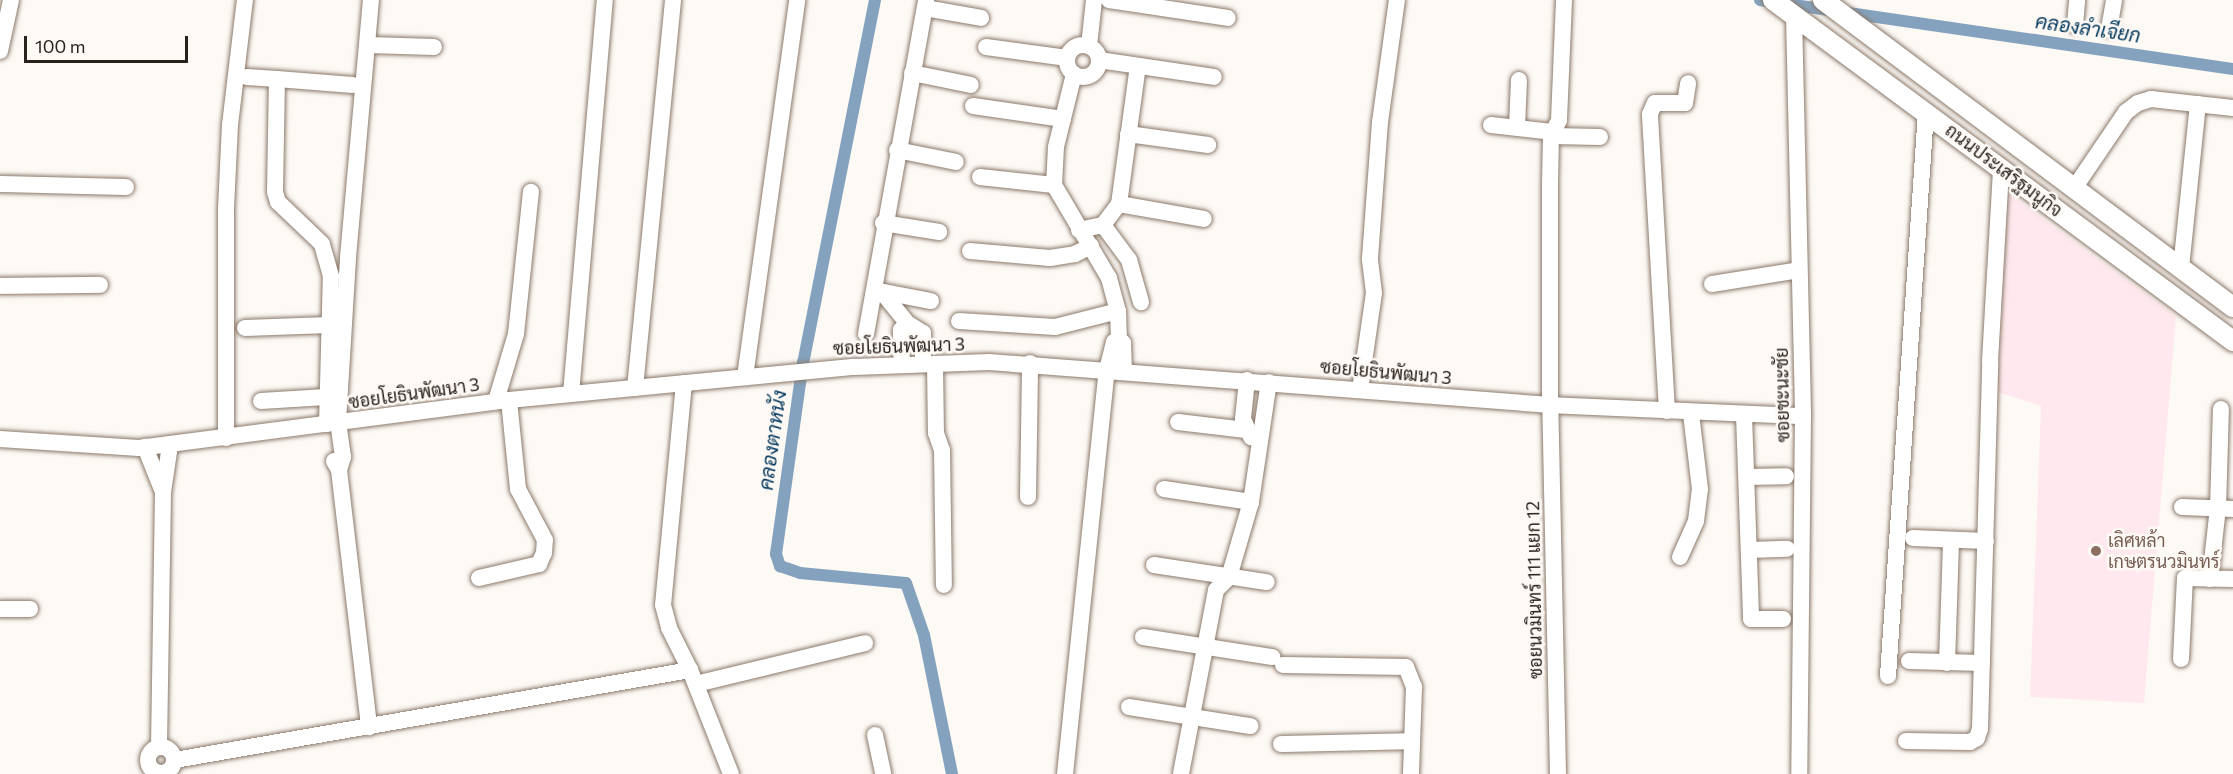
<!DOCTYPE html>
<html>
<head>
<meta charset="utf-8">
<style>
  body { margin:0 }
  #map { position:relative; width:2233px; height:774px; overflow:hidden; background:#fdf9f5; font-family:Commissioner,Sarabun,sans-serif }
  div>[style] { position:absolute }
  [style*='--x'] { left:calc(var(--x)*1px); top:calc(var(--y)*1px); width:calc(var(--w)*1px); rotate:calc(var(--a)*1deg) }
  .education>* { inset:0; background:#ffe9ee }
  .canal>* { height:12px; margin:-6px; padding:0 6px; transform-origin:6px; border-radius:6px; background:#84a2bd }
  .roads { filter:drop-shadow(0 0 2px #8b796a) drop-shadow(0 0 2px #8b796a) }
  .minor>* { height:16px; margin:-8px; padding:0 8px; transform-origin:8px; border-radius:8px; background:#fff }
  .minor>.ring { margin:-8px; padding:0; box-sizing:content-box; background:none; border:16px solid #fff; border-radius:50% }
  .major>* { height:20px; margin:-10px; padding:0 10px; transform-origin:10px; border-radius:10px; background:#fff }
  .dots>* { width:16px; height:16px; translate:-50% -50%; box-sizing:border-box; border:3px solid #fdf9f5; border-radius:50% }
  span { translate:-50% -50%; white-space:nowrap; text-align:center; line-height:1.15; -webkit-text-stroke:5px #fdf9f5; paint-order:stroke }
  .street-label { font-size:18px; color:#29211c }
  .education-label { font-size:18px; color:#785e54 }
  .left { translate:0 -50%; text-align:left }
  .water-label { font-size:20px; color:#04395d; font-style:italic }
  .scale { position:absolute; left:24px; top:36px; width:164px; height:27px; box-sizing:border-box; border:3px solid #29211c; border-top:0; padding-left:8px; font-size:18px; line-height:21px; white-space:nowrap; color:#29211c; -webkit-text-stroke:4px #fdf9f5; paint-order:stroke }
</style>
</head>
<body>
<div id="map">
  <div class="education">
    <i style="clip-path:polygon(1996px 184px,2176px 316px,2144px 703px,2030px 697px,2041px 406px,1985px 388px)"></i>
  </div>
  <div class="canal">
    <i style="--x:875;--y:0;--w:369;--a:101.2"></i>
    <i style="--x:803;--y:362;--w:194;--a:98"></i>
    <i style="--x:776;--y:554;--w:13;--a:72"></i>
    <i style="--x:780;--y:566;--w:21;--a:19"></i>
    <i style="--x:800;--y:573;--w:106;--a:5.4"></i>
    <i style="--x:906;--y:583;--w:55;--a:70.9"></i>
    <i style="--x:924;--y:635;--w:142;--a:78.6"></i>
    <i style="--x:1760;--y:0;--w:478;--a:8.3"></i>
  </div>
  <div class="roads">
    <div class="minor">
      <i style="--x:1109;--y:0;--w:120;--a:8.6"></i>
      <i style="--x:925;--y:8;--w:57;--a:10.1"></i>
      <i style="--x:1794;--y:15;--w:401;--a:88.7"></i>
      <i style="--x:1803;--y:416;--w:358;--a:90.6"></i>
      <i style="--x:2075;--y:25;--w:25;--a:-85"></i>
      <i style="--x:2109;--y:29;--w:29;--a:-80"></i>
      <i style="--x:369;--y:45;--w:65;--a:1.8"></i>
      <i class="ring" style="left:1067px;top:45px;width:16px;height:16px"></i>
      <i style="--x:1089;--y:46;--w:46;--a:-83.8"></i>
      <i style="--x:986;--y:47;--w:82;--a:7.7"></i>
      <i style="--x:0;--y:51;--w:52;--a:-77.8"></i>
      <i style="--x:1099;--y:60;--w:116;--a:8.4"></i>
      <i style="--x:912;--y:73;--w:60;--a:11.5"></i>
      <i style="--x:1074;--y:74;--w:75;--a:103.9"></i>
      <i style="--x:1056;--y:147;--w:38;--a:93"></i>
      <i style="--x:1054;--y:185;--w:108;--a:59.4"></i>
      <i style="--x:1109;--y:278;--w:34;--a:75"></i>
      <i style="--x:1118;--y:311;--w:28;--a:88"></i>
      <i style="--x:1119;--y:339;--w:6;--a:45"></i>
      <i style="--x:1123;--y:343;--w:28;--a:88"></i>
      <i style="--x:247;--y:77;--w:30;--a:4"></i>
      <i style="--x:973;--y:106;--w:91;--a:8.2"></i>
      <i style="--x:1491;--y:125;--w:61;--a:6.5"></i>
      <i style="--x:1517;--y:127;--w:47;--a:-87.6"></i>
      <i style="--x:1128;--y:134;--w:81;--a:7.8"></i>
      <i style="--x:1551;--y:136;--w:49;--a:1.2"></i>
      <i style="--x:897;--y:150;--w:60;--a:11.5"></i>
      <i style="--x:980;--y:177;--w:74;--a:6.2"></i>
      <i style="--x:0;--y:184;--w:126;--a:1.4"></i>
      <i style="--x:2075;--y:187;--w:91;--a:-55.8"></i>
      <i style="--x:2126;--y:112;--w:15;--a:-37"></i>
      <i style="--x:2138;--y:103;--w:14;--a:-17"></i>
      <i style="--x:2151;--y:99;--w:82;--a:6.3"></i>
      <i style="--x:1119;--y:204;--w:86;--a:10"></i>
      <i style="--x:883;--y:223;--w:57;--a:9.1"></i>
      <i style="--x:1103;--y:225;--w:44;--a:53.4"></i>
      <i style="--x:1129;--y:260;--w:44;--a:74.1"></i>
      <i style="--x:1079;--y:230;--w:25;--a:-12"></i>
      <i style="--x:1103;--y:225;--w:26;--a:-53"></i>
      <i style="--x:1119;--y:204;--w:139;--a:-82.2"></i>
      <i style="--x:970;--y:251;--w:80;--a:5"></i>
      <i style="--x:1050;--y:258;--w:25;--a:-9"></i>
      <i style="--x:1075;--y:254;--w:18;--a:-27"></i>
      <i style="--x:2181;--y:268;--w:165;--a:-84.1"></i>
      <i style="--x:1712;--y:284;--w:88;--a:-9.1"></i>
      <i style="--x:0;--y:286;--w:100;--a:-0.6"></i>
      <i style="--x:879;--y:291;--w:53;--a:10.9"></i>
      <i style="--x:882;--y:292;--w:40;--a:51"></i>
      <i style="--x:907;--y:323;--w:19;--a:32"></i>
      <i style="--x:923;--y:333;--w:31;--a:90"></i>
      <i style="--x:959;--y:321;--w:96;--a:3.6"></i>
      <i style="--x:1055;--y:327;--w:65;--a:-14.3"></i>
      <i style="--x:245;--y:328;--w:84;--a:-2"></i>
      <i style="--x:866;--y:334;--w:339;--a:-79.8"></i>
      <i style="--x:902;--y:364;--w:34;--a:-92"></i>
      <i style="--x:901;--y:330;--w:9;--a:-49"></i>
      <i style="--x:935;--y:364;--w:69;--a:89.2"></i>
      <i style="--x:936;--y:433;--w:18;--a:71"></i>
      <i style="--x:942;--y:450;--w:135;--a:89.2"></i>
      <i style="--x:745;--y:377;--w:381;--a:-82.1"></i>
      <i style="--x:1247;--y:380;--w:39;--a:96"></i>
      <i style="--x:1243;--y:419;--w:20;--a:66"></i>
      <i style="--x:684;--y:383;--w:223;--a:95.4"></i>
      <i style="--x:663;--y:605;--w:24;--a:75"></i>
      <i style="--x:669;--y:628;--w:47;--a:63.4"></i>
      <i style="--x:690;--y:670;--w:112;--a:68.5"></i>
      <i style="--x:635;--y:388;--w:390;--a:-84.4"></i>
      <i style="--x:1360;--y:390;--w:98;--a:-81.8"></i>
      <i style="--x:1374;--y:293;--w:35;--a:-97"></i>
      <i style="--x:1370;--y:258;--w:136;--a:-85.8"></i>
      <i style="--x:1380;--y:122;--w:123;--a:-82.1"></i>
      <i style="--x:571;--y:394;--w:395;--a:-85.1"></i>
      <i style="--x:261;--y:401;--w:65;--a:-3.5"></i>
      <i style="--x:496;--y:401;--w:70;--a:-73.4"></i>
      <i style="--x:516;--y:334;--w:143;--a:-84"></i>
      <i style="--x:1667;--y:411;--w:297;--a:-93.3"></i>
      <i style="--x:1650;--y:114;--w:12;--a:-66"></i>
      <i style="--x:1655;--y:103;--w:30;--a:0"></i>
      <i style="--x:1685;--y:103;--w:20;--a:-81"></i>
      <i style="--x:1744;--y:415;--w:204;--a:88"></i>
      <i style="--x:1751;--y:619;--w:32;--a:0"></i>
      <i style="--x:1178;--y:422;--w:68;--a:6.7"></i>
      <i style="--x:327;--y:424;--w:148;--a:-88.5"></i>
      <i style="--x:331;--y:276;--w:33;--a:-106"></i>
      <i style="--x:322;--y:244;--w:61;--a:-136.3"></i>
      <i style="--x:278;--y:202;--w:10;--a:-107"></i>
      <i style="--x:275;--y:192;--w:113;--a:-89"></i>
      <i style="--x:277;--y:79;--w:76;--a:4.5"></i>
      <i style="--x:226;--y:438;--w:229;--a:-90"></i>
      <i style="--x:226;--y:209;--w:84;--a:-87.3"></i>
      <i style="--x:230;--y:125;--w:126;--a:-83.2"></i>
      <i style="--x:0;--y:439;--w:139;--a:3.7"></i>
      <i style="--x:139;--y:448;--w:373;--a:-7.4"></i>
      <i style="--x:509;--y:400;--w:347;--a:-5.5"></i>
      <i style="--x:854;--y:367;--w:135;--a:-2.1"></i>
      <i style="--x:989;--y:362;--w:563;--a:4.38"></i>
      <i style="--x:1550;--y:405;--w:253;--a:2.5"></i>
      <i style="--x:145;--y:447;--w:48;--a:68.2"></i>
      <i style="--x:334;--y:461;--w:10;--a:61"></i>
      <i style="--x:339;--y:470;--w:259;--a:83.3"></i>
      <i style="--x:339;--y:470;--w:14;--a:-73"></i>
      <i style="--x:343;--y:457;--w:35;--a:-98"></i>
      <i style="--x:338;--y:422;--w:165;--a:-86.5"></i>
      <i style="--x:348;--y:257;--w:258;--a:-84.9"></i>
      <i style="--x:1747;--y:477;--w:39;--a:-1"></i>
      <i style="--x:1164;--y:489;--w:88;--a:8.5"></i>
      <i style="--x:1251;--y:502;--w:78;--a:106.3"></i>
      <i style="--x:1229;--y:577;--w:18;--a:135"></i>
      <i style="--x:1216;--y:590;--w:187;--a:100.8"></i>
      <i style="--x:1028;--y:497;--w:134;--a:-89.1"></i>
      <i style="--x:1251;--y:502;--w:121;--a:-81.5"></i>
      <i style="--x:2182;--y:507;--w:51;--a:2.2"></i>
      <i style="--x:1913;--y:538;--w:73;--a:2.4"></i>
      <i style="--x:1749;--y:550;--w:38;--a:-2"></i>
      <i style="--x:1680;--y:557;--w:39;--a:-66"></i>
      <i style="--x:1696;--y:521;--w:32;--a:-83"></i>
      <i style="--x:1700;--y:489;--w:76;--a:-96.8"></i>
      <i style="--x:1154;--y:565;--w:114;--a:8.6"></i>
      <i style="--x:479;--y:578;--w:62;--a:-13.1"></i>
      <i style="--x:539;--y:564;--w:12;--a:-66"></i>
      <i style="--x:544;--y:553;--w:13;--a:-86"></i>
      <i style="--x:545;--y:540;--w:58;--a:-117.9"></i>
      <i style="--x:518;--y:489;--w:89;--a:-95.8"></i>
      <i style="--x:2210;--y:579;--w:71;--a:-83.6"></i>
      <i style="--x:2218;--y:508;--w:99;--a:-88.3"></i>
      <i style="--x:0;--y:609;--w:30;--a:0"></i>
      <i style="--x:1143;--y:637;--w:131;--a:8.8"></i>
      <i style="--x:2181;--y:659;--w:81;--a:-87.2"></i>
      <i style="--x:2185;--y:578;--w:48;--a:1.2"></i>
      <i style="--x:1909;--y:661;--w:73;--a:1.6"></i>
      <i style="--x:1947;--y:663;--w:123;--a:-88.1"></i>
      <i style="--x:1283;--y:665;--w:123;--a:0.9"></i>
      <i style="--x:1406;--y:667;--w:22;--a:68"></i>
      <i style="--x:1414;--y:687;--w:87;--a:92"></i>
      <i style="--x:1888;--y:676;--w:565;--a:-86.15"></i>
      <i style="--x:696;--y:684;--w:174;--a:-13.6"></i>
      <i style="--x:1129;--y:707;--w:123;--a:8.9"></i>
      <i style="--x:875;--y:735;--w:40;--a:78"></i>
      <i style="--x:1906;--y:741;--w:64;--a:0.9"></i>
      <i style="--x:1970;--y:742;--w:8;--a:-30"></i>
      <i style="--x:1977;--y:738;--w:9;--a:-72"></i>
      <i style="--x:1980;--y:729;--w:368;--a:-88.4"></i>
      <i style="--x:1990;--y:361;--w:193;--a:-86.7"></i>
      <i style="--x:1281;--y:744;--w:129;--a:-1.3"></i>
      <i class="ring" style="left:148px;top:747px;width:10px;height:10px"></i>
      <i style="--x:159;--y:747;--w:255;--a:-89.1"></i>
      <i style="--x:163;--y:492;--w:48;--a:-81.5"></i>
      <i style="--x:175;--y:760;--w:523;--a:-9.91"></i>
      <i style="--x:1065;--y:774;--w:406;--a:-84.1"></i>
      <i style="--x:1107;--y:370;--w:29;--a:-76"></i>
      <i style="--x:1114;--y:342;--w:6;--a:-31"></i>
      <i style="--x:1558;--y:774;--w:369;--a:-91.2"></i>
      <i style="--x:1550;--y:405;--w:222;--a:-90"></i>
      <i style="--x:1550;--y:183;--w:47;--a:-88.8"></i>
      <i style="--x:1551;--y:136;--w:18;--a:-63"></i>
      <i style="--x:1559;--y:120;--w:120;--a:-87.6"></i>
    </div>
    <div class="major">
      <i style="--x:1773;--y:0;--w:573;--a:36.55"></i>
      <i style="--x:1823;--y:0;--w:512;--a:36.83"></i>
    </div>
  </div>
  <div class="dots">
    <i style="left:2096px;top:551px;background:#8d6e63"></i>
  </div>
  <div class="street-label">
    <span style="left:2004px;top:170px;rotate:37deg">ถนนประเสริฐมนูกิจ</span>
    <span style="left:899px;top:346px;rotate:-2deg">ซอยโยธินพัฒนา 3</span>
    <span style="left:1386px;top:372px;rotate:5deg">ซอยโยธินพัฒนา 3</span>
    <span style="left:414px;top:393px;rotate:-8deg">ซอยโยธินพัฒนา 3</span>
    <span style="left:1782px;top:395px;rotate:-91deg">ซอยชะนะชัย</span>
    <span style="left:1534px;top:590px;rotate:-91deg">ซอยนวมินทร์ 111 แยก 12</span>
  </div>
  <div class="education-label">
    <span class="left" style="left:2108px;top:551px">เลิศหล้า<br>เกษตรนวมินทร์</span>
  </div>
  <div class="water-label">
    <span style="left:2088px;top:28px;rotate:8deg">คลองลำเจียก</span>
    <span style="left:772px;top:440px;rotate:-82deg">คลองตาหนัง</span>
  </div>
  <div class="scale">100 m</div>
</div>
</body>
</html>
